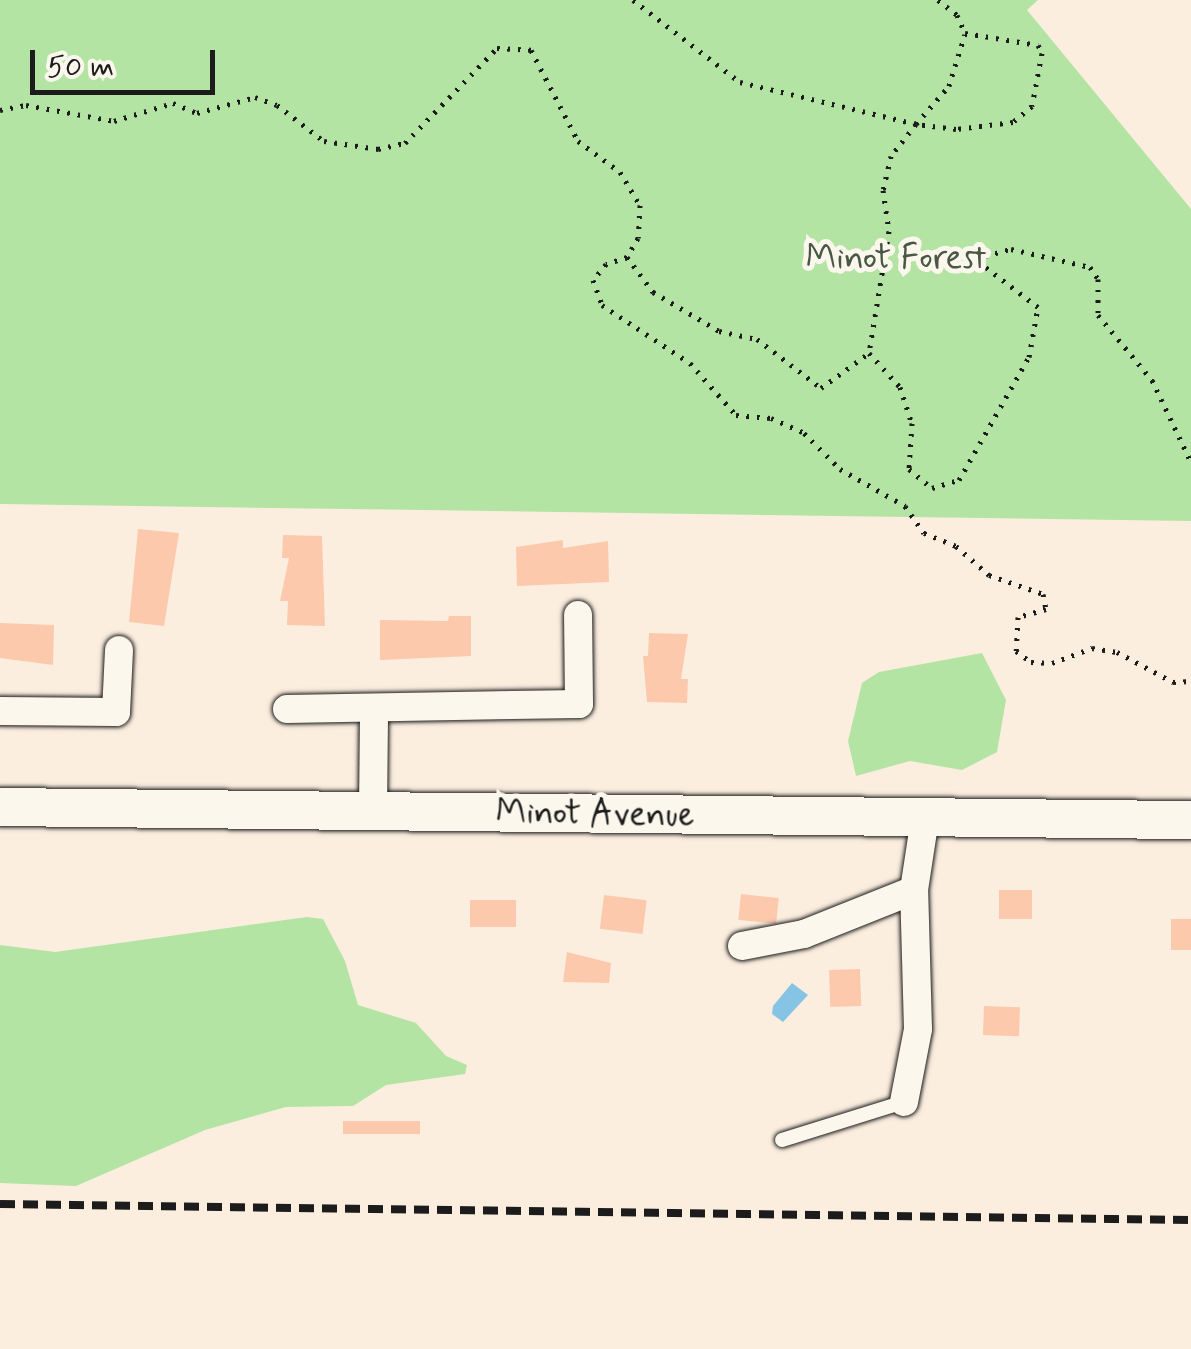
<!DOCTYPE html>
<html>
<head>
<meta charset="utf-8">
<style>
  body { margin:0 }
  #map { position:relative; width:1191px; height:1349px; overflow:hidden; background:#fbeedf; font-family:Mynerve,sans-serif }
  div>[style] { position:absolute }
  [style*='--x'] { left:calc(var(--x)*1px); top:calc(var(--y)*1px); width:calc(var(--w)*1px); rotate:calc(var(--a)*1deg) }
  .green>* { inset:0; background:#b3e4a4 }
  .water>* { inset:0; background:#85c4e5 }
  .building>* { inset:0; background:#fcc9ad; transform-origin:0 0 }
  .path>* { height:5px; margin-top:-2.5px; transform-origin:0; background:repeating-linear-gradient(90deg,#1c1c1c 0 2.5px,transparent 0 10.5px) }
  .roads { filter:drop-shadow(0 0 2px #1c1c1c) drop-shadow(0 0 2px #1c1c1c) }
  .lane>* { height:14px; margin:-7px; padding:0 7px; transform-origin:7px; border-radius:7px; background:#fbf7ec }
  .street>* { height:28px; margin:-14px; padding:0 14px; transform-origin:14px; border-radius:14px; background:#fbf7ec }
  .secondary>* { height:38px; margin:-19px; padding:0 19px; transform-origin:19px; border-radius:19px; background:#fbf7ec }
  .rail>* { height:8px; margin-top:-4px; transform-origin:0; background:repeating-linear-gradient(90deg,#1c1c1c 0 15px,transparent 0 23px) }
  span { translate:-50% -50%; white-space:nowrap; text-align:center; line-height:1.15; -webkit-text-stroke:10px #fbf7ec; paint-order:stroke }
  .park-label { font-size:35px; color:#495845 }
  .street-label { font-size:35px; color:#1c1c1c }
  .scale { position:absolute; left:30px; top:50px; width:185px; height:45px; box-sizing:border-box; border:5px solid #1c1c1c; border-top:0; padding-left:12px; font-size:30px; line-height:35px; white-space:nowrap; color:#1c1c1c; -webkit-text-stroke:8px #fbf7ec; paint-order:stroke }
</style>
</head>
<body>
<div id="map">
  <div class="green">
    <i style="clip-path:polygon(0 0,1038px 0,1027px 10px,1191px 209px,1191px 521px,0 504px)"></i>
    <i style="clip-path:polygon(982px 653px,1006px 700px,997px 752px,962px 770px,910px 761px,856px 776px,848px 741px,862px 683px,879px 672px)"></i>
    <i style="clip-path:polygon(307px 917px,323px 919px,345px 961px,358px 1005px,416px 1023px,446px 1056px,467px 1065px,465px 1074px,386px 1085px,353px 1106px,286px 1107px,205px 1130px,76px 1186px,0 1183px,0 945px,55px 952px)"></i>
  </div>
  <div class="water">
    <i style="clip-path:polygon(792px 983px,808px 995px,783px 1022px,772px 1014px,773px 1006px)"></i>
  </div>
  <div class="building">
    <i style="clip-path:polygon(138px 529px,179px 533px,164px 626px,129px 622px)"></i>
    <i style="clip-path:polygon(283px 535px,322px 536px,325px 626px,287px 625px,288px 601px,280px 601px,289px 558px,282px 558px)"></i>
    <i style="clip-path:polygon(563px 540px,563px 548px,608px 541px,609px 582px,517px 586px,516px 547px)"></i>
    <i style="clip-path:polygon(449px 616px,471px 616px,471px 656px,380px 660px,380px 620px,448px 621px)"></i>
    <i style="clip-path:polygon(0 623px,54px 625px,53px 665px,0 658px)"></i>
    <i style="clip-path:polygon(649px 633px,688px 634px,681px 679px,688px 679px,687px 703px,647px 702px,643px 656px,648px 656px)"></i>
    <i style="left:999px;top:890px;width:33px;height:29px"></i>
    <i style="left:741px;top:894px;width:38px;height:26px;rotate:6deg"></i>
    <i style="left:604px;top:895px;width:43px;height:34px;rotate:7deg"></i>
    <i style="left:470px;top:900px;width:46px;height:27px"></i>
    <i style="left:1171px;top:919px;width:20px;height:31px"></i>
    <i style="clip-path:polygon(567px 952px,611px 963px,609px 983px,563px 982px)"></i>
    <i style="left:860px;top:969px;width:37px;height:31px;rotate:88deg"></i>
    <i style="left:984px;top:1006px;width:36px;height:29px;rotate:2deg"></i>
    <i style="left:420px;top:1121px;width:13px;height:77px;rotate:90deg"></i>
  </div>
  <div class="path">
    <i style="--x:633;--y:0;--w:135;--a:37.5"></i>
    <i style="--x:740;--y:82;--w:181;--a:13.4"></i>
    <i style="--x:916;--y:124;--w:50;--a:-49"></i>
    <i style="--x:949;--y:86;--w:54;--a:-72.9"></i>
    <i style="--x:938;--y:0;--w:24;--a:38"></i>
    <i style="--x:957;--y:15;--w:20;--a:66"></i>
    <i style="--x:965;--y:33;--w:74;--a:9.3"></i>
    <i style="--x:1038;--y:45;--w:9;--a:63"></i>
    <i style="--x:1042;--y:53;--w:54;--a:100.7"></i>
    <i style="--x:1032;--y:106;--w:25;--a:140"></i>
    <i style="--x:1013;--y:122;--w:57;--a:173"></i>
    <i style="--x:956;--y:129;--w:40;--a:-172.9"></i>
    <i style="--x:916;--y:124;--w:41;--a:128"></i>
    <i style="--x:891;--y:156;--w:35;--a:103"></i>
    <i style="--x:883;--y:190;--w:41;--a:81.7"></i>
    <i style="--x:889;--y:231;--w:124;--a:99.3"></i>
    <i style="--x:869;--y:353;--w:46;--a:47.6"></i>
    <i style="--x:900;--y:387;--w:38;--a:72"></i>
    <i style="--x:912;--y:423;--w:46;--a:93.7"></i>
    <i style="--x:909;--y:469;--w:30;--a:40"></i>
    <i style="--x:932;--y:488;--w:28;--a:-17"></i>
    <i style="--x:959;--y:480;--w:142;--a:-60.4"></i>
    <i style="--x:1029;--y:357;--w:51;--a:-79.8"></i>
    <i style="--x:1038;--y:307;--w:79;--a:-142.7"></i>
    <i style="--x:975;--y:259;--w:37;--a:-16"></i>
    <i style="--x:1011;--y:249;--w:81;--a:12.8"></i>
    <i style="--x:1090;--y:267;--w:14;--a:56"></i>
    <i style="--x:1098;--y:279;--w:36;--a:90"></i>
    <i style="--x:1098;--y:315;--w:85;--a:50.3"></i>
    <i style="--x:1152;--y:380;--w:91;--a:64.6"></i>
    <i style="--x:0;--y:110;--w:26;--a:-11"></i>
    <i style="--x:26;--y:105;--w:89;--a:10.3"></i>
    <i style="--x:114;--y:121;--w:62;--a:-17"></i>
    <i style="--x:173;--y:103;--w:26;--a:23"></i>
    <i style="--x:197;--y:113;--w:60;--a:-15.4"></i>
    <i style="--x:255;--y:97;--w:23;--a:20"></i>
    <i style="--x:277;--y:105;--w:59;--a:37.5"></i>
    <i style="--x:324;--y:141;--w:55;--a:8.4"></i>
    <i style="--x:378;--y:149;--w:28;--a:-13"></i>
    <i style="--x:405;--y:143;--w:132;--a:-45.9"></i>
    <i style="--x:497;--y:48;--w:34;--a:3"></i>
    <i style="--x:531;--y:50;--w:102;--a:62.7"></i>
    <i style="--x:578;--y:141;--w:52;--a:36.4"></i>
    <i style="--x:620;--y:172;--w:39;--a:59"></i>
    <i style="--x:640;--y:205;--w:33;--a:93"></i>
    <i style="--x:638;--y:238;--w:22;--a:120"></i>
    <i style="--x:627;--y:257;--w:22;--a:162"></i>
    <i style="--x:606;--y:264;--w:21;--a:129"></i>
    <i style="--x:593;--y:280;--w:27;--a:70"></i>
    <i style="--x:602;--y:305;--w:105;--a:33.4"></i>
    <i style="--x:690;--y:363;--w:69;--a:48.5"></i>
    <i style="--x:736;--y:415;--w:35;--a:5"></i>
    <i style="--x:771;--y:418;--w:36;--a:24"></i>
    <i style="--x:804;--y:433;--w:51;--a:45"></i>
    <i style="--x:840;--y:469;--w:75;--a:29.6"></i>
    <i style="--x:905;--y:506;--w:33;--a:55"></i>
    <i style="--x:924;--y:533;--w:35;--a:22"></i>
    <i style="--x:956;--y:546;--w:44;--a:41.3"></i>
    <i style="--x:989;--y:575;--w:57;--a:19.4"></i>
    <i style="--x:1043;--y:594;--w:15;--a:79"></i>
    <i style="--x:1046;--y:609;--w:29;--a:164"></i>
    <i style="--x:1018;--y:617;--w:34;--a:93"></i>
    <i style="--x:1016;--y:651;--w:19;--a:36"></i>
    <i style="--x:1031;--y:662;--w:21;--a:3"></i>
    <i style="--x:1052;--y:663;--w:43;--a:-20.6"></i>
    <i style="--x:1092;--y:648;--w:25;--a:9"></i>
    <i style="--x:1117;--y:652;--w:64;--a:28.2"></i>
    <i style="--x:1173;--y:682;--w:18;--a:-3"></i>
    <i style="--x:627;--y:257;--w:44;--a:53.4"></i>
    <i style="--x:653;--y:292;--w:77;--a:30.6"></i>
    <i style="--x:719;--y:331;--w:39;--a:12"></i>
    <i style="--x:757;--y:339;--w:81;--a:37.4"></i>
    <i style="--x:821;--y:388;--w:59;--a:-36.1"></i>
  </div>
  <div class="roads">
    <div class="lane">
      <i style="--x:782;--y:1140;--w:128;--a:-17.3"></i>
    </div>
    <div class="street">
      <i style="--x:287;--y:709;--w:292;--a:-1"></i>
      <i style="--x:579;--y:704;--w:89;--a:-90.6"></i>
      <i style="--x:0;--y:711;--w:116;--a:0.5"></i>
      <i style="--x:116;--y:712;--w:62;--a:-87.2"></i>
      <i style="--x:373;--y:811;--w:102;--a:-89.4"></i>
      <i style="--x:742;--y:946;--w:63;--a:-11"></i>
      <i style="--x:804;--y:934;--w:118;--a:-21.8"></i>
      <i style="--x:904;--y:1102;--w:74;--a:-79.1"></i>
      <i style="--x:918;--y:1029;--w:139;--a:-91.6"></i>
      <i style="--x:914;--y:890;--w:73;--a:-81.3"></i>
    </div>
    <div class="secondary">
      <i style="--x:0;--y:807;--w:1191;--a:0.63"></i>
    </div>
  </div>
  <div class="rail">
    <i style="--x:0;--y:1204;--w:1191;--a:0.77"></i>
  </div>
  <div class="park-label">
    <span style="left:896px;top:258px">Minot Forest</span>
  </div>
  <div class="street-label">
    <span style="left:595px;top:814px;rotate:1deg">Minot Avenue</span>
  </div>
  <div class="scale">50 m</div>
</div>
</body>
</html>
